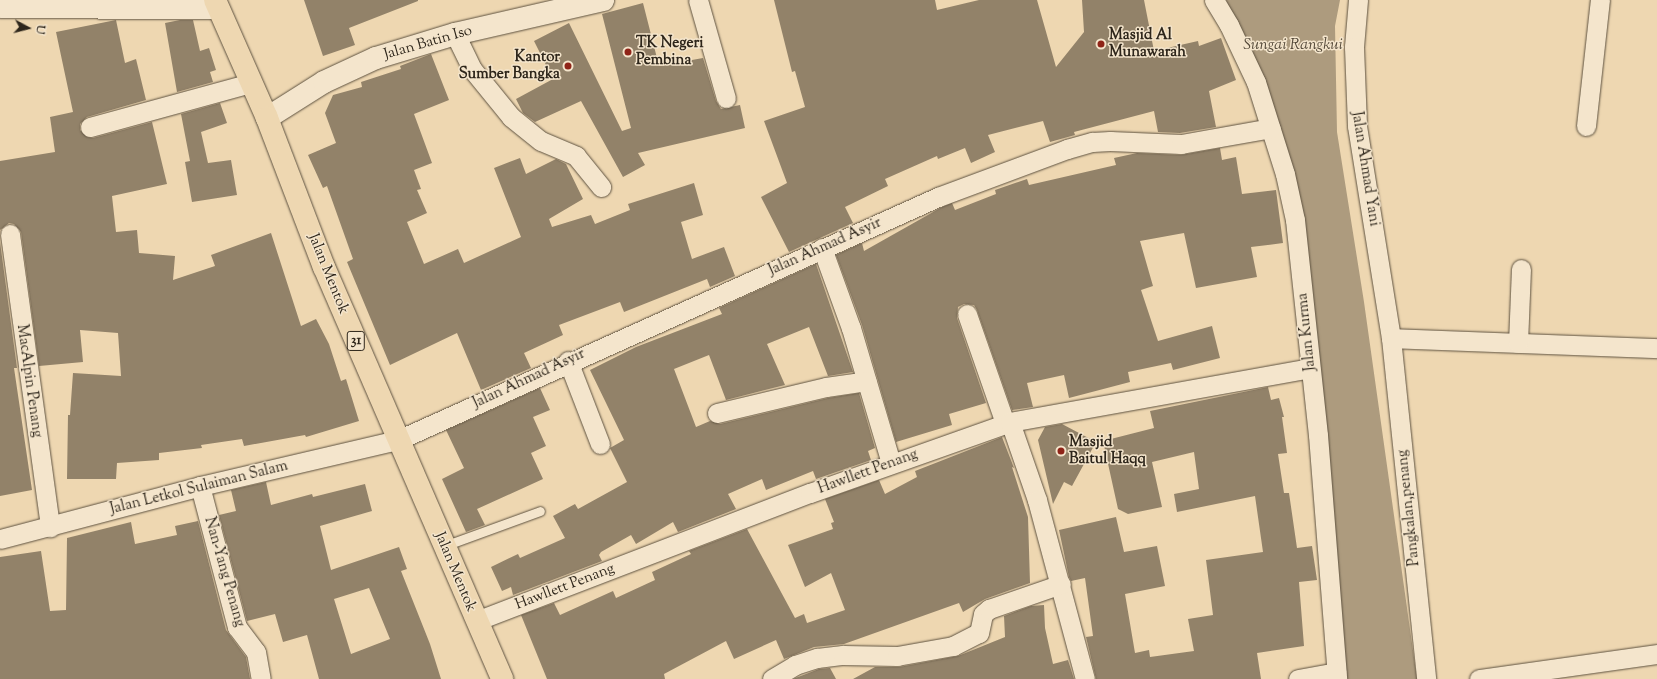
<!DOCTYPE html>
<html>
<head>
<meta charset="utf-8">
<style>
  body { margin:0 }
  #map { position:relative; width:1657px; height:679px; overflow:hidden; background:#eed7b1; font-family:"Sorts Mill Goudy",serif }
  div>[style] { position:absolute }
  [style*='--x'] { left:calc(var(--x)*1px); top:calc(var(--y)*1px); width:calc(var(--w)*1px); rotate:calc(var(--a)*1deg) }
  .water>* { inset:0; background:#ad9b7e }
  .building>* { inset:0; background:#928269 }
  .roads { filter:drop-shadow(0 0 1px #5e5240) drop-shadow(0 0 1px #5e5240) }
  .service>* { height:9px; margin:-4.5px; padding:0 4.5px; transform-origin:4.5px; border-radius:4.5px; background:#f4e5cc }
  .minor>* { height:19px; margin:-9.5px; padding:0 9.5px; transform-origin:9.5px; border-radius:9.5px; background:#f4e5cc }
  .tertiary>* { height:22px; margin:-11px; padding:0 11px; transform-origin:11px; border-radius:11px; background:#f4e5cc }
  .trunk>* { height:22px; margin:-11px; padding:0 11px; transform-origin:11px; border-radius:11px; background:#eed7b1 }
  .dots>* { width:11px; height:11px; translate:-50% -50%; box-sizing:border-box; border:2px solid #f4e5cc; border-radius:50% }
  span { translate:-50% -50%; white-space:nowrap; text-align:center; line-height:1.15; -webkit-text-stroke:3px #f4e5cc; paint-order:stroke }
  .shield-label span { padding:1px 3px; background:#f4e5cc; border:1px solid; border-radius:3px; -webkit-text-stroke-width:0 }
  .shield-label { font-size:14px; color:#2e261b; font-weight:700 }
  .poi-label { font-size:15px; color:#2e261b; font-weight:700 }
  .left { translate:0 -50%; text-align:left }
  .right { translate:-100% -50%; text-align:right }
  .street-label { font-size:15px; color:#2e261b }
  .water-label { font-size:16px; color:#544939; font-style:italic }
  .north { position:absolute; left:8px; top:8px; width:40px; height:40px; -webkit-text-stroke:3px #f4e5cc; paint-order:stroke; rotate:97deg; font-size:11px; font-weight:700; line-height:16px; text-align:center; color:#2e261b }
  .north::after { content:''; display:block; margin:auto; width:14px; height:18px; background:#2e261b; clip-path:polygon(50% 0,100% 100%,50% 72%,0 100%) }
</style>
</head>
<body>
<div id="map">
  <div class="water">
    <i style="clip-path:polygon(1226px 0,1340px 0,1335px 26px,1337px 132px,1364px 302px,1417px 679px,1347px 679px,1269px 96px)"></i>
  </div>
  <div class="building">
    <i style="clip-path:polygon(304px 0,418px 0,418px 1px,349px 28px,355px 45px,323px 56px)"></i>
    <i style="clip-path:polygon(774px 0,935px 0,937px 10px,979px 0,1037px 0,1056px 67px,1084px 32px,1082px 0,1144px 0,1154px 51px,1198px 41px,1199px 46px,1221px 38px,1236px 80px,1209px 91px,1216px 127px,1180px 133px,1158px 132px,1154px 111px,1074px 132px,1075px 135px,1050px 142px,1043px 121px,988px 135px,995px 152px,971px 163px,965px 148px,938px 159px,937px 156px,885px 179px,888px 186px,845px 207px,853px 223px,789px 252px,761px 197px,787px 183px,764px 121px,805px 107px,795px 71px,792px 72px)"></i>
    <i style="clip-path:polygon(643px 3px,659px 66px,703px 58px,716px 101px,721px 109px,740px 105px,745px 128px,638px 153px,645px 165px,623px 177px,581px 101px,535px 122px,523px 113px,516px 99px,553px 79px,534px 41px,569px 23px,622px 131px,631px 128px,602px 14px)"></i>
    <i style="clip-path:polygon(116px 20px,125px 63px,136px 59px,146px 100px,87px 117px,80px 124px,80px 130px,87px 137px,93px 138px,152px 122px,167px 184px,112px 196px,116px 232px,137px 230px,139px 253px,175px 256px,173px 280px,215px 266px,211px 255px,271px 233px,301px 326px,316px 319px,329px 344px,341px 381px,346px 379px,359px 421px,306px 437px,305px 435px,244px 446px,242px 439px,201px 445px,202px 448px,159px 453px,159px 460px,117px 463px,116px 479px,67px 479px,68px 415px,70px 415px,73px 373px,121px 376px,118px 333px,80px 330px,83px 362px,39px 366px,21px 232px,14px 224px,9px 223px,0 230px,0 161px,55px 152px,50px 117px,73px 112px,56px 32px)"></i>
    <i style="clip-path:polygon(180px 20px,193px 20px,200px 51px,209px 48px,216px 70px,210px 72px,213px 82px,177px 92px,165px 23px)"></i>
    <i style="clip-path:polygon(431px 54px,449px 100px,414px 114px,432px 163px,414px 170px,421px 189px,417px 190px,427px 213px,407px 222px,424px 264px,458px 249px,464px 263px,521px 237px,494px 168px,520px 158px,526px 174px,556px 159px,566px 164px,583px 199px,549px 219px,552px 227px,591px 215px,595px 224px,630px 210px,628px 204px,694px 183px,703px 215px,681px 222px,692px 259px,724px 247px,735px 276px,710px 287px,707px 279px,624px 312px,620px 302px,559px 325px,563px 335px,524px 353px,531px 368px,481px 390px,457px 333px,390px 365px,347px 262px,353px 259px,327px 186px,323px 188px,308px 155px,336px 143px,325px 113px,333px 95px,362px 87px,361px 82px,401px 69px,400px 66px)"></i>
    <i style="clip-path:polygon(220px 103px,227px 123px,201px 132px,208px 163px,231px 160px,237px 195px,192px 202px,185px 162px,190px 161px,181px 114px)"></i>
    <i style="clip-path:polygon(1220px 148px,1222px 160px,1236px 157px,1242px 194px,1276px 190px,1283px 243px,1251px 247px,1257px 277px,1196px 288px,1184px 233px,1140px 241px,1153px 286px,1141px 290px,1158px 341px,1212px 326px,1220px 358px,1173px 370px,1171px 363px,1128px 372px,1130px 382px,1069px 398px,1064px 375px,1027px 383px,1033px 407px,1012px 410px,977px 310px,974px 305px,964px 304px,958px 307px,957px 318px,986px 403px,949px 414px,952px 425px,896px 442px,862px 325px,836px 255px,862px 243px,864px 251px,942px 207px,952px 203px,955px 210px,996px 194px,995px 190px,1027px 179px,1029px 185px,1116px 165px,1114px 158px,1137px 153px,1181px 155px)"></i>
    <i style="clip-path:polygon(0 242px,17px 368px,14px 368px,32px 490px,0 496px)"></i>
    <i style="clip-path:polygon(816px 264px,853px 372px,828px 376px,809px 327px,767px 344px,785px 385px,726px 400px,709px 355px,674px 369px,696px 427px,710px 421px,720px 424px,828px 398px,859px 393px,875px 448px,868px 451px,871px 460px,816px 479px,813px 471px,766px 490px,762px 479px,728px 494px,736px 509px,678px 532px,673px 522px,636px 544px,631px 535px,601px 552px,599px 555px,602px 561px,513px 595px,511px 587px,502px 591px,491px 567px,518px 554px,520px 558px,565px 538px,553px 516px,575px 504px,578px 509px,627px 482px,610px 448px,624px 440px,590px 370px,636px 347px,722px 314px,719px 308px)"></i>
    <i style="clip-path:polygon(1268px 387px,1271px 400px,1279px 398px,1284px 417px,1282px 417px,1287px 453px,1278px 454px,1284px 493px,1289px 493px,1297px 548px,1312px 546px,1317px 580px,1299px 582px,1304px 646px,1257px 653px,1261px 679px,1096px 679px,1086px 637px,1093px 636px,1085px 578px,1071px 581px,1069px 577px,1059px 530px,1116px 517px,1124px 552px,1157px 546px,1165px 586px,1125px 594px,1135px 653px,1149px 650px,1150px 657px,1194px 651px,1188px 619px,1213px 615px,1206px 560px,1263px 552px,1255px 496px,1177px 512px,1174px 494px,1199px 489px,1194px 452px,1152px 462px,1162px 507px,1128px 514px,1118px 509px,1103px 441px,1154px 428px,1150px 411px)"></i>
    <i style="clip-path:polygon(540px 388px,550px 410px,533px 417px,546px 446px,531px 453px,543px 479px,477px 509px,485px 525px,466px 532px,442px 479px,464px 468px,446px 430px)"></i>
    <i style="clip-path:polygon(1062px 424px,1096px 442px,1072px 486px,1064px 482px,1053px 504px,1038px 440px,1045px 427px)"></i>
    <i style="clip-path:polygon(1002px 437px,1014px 468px,1012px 467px,1028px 517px,1030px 583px,985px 599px,963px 612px,959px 603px,844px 644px,814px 647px,784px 659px,776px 640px,734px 659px,726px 641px,664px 674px,665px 679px,547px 679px,521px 615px,554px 603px,560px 615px,613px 591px,616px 598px,655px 580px,652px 572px,691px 554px,689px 551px,747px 529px,795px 618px,804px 614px,807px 623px,845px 610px,831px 573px,805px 587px,788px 545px,833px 529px,831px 523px,834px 522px,825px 499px,879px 480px,885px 494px,917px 477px,915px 471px)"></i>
    <i style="clip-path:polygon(evenodd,266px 482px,271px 505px,312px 494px,313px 497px,365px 484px,372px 511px,320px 526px,331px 570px,399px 547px,407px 569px,401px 571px,430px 644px,441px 679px,319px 679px,307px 635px,283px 642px,275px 614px,247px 621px,219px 515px,236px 511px,231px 490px,266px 482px,369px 588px,390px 639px,351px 654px,334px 599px,369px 588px)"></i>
    <i style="clip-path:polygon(198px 521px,226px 630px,246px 657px,250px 679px,0 679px,0 557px,41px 551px,50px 611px,66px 610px,67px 538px,131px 522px,135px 544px,177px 535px,175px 526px)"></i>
    <i style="clip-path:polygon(1044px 605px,1045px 628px,1053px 664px,1068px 660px,1074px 679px,853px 679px,875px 667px,899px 667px,958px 656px,1005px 637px,1004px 616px,1031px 606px)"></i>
    <i style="clip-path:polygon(830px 668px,836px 679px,793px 679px,819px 669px)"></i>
  </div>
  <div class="roads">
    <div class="service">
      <i style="--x:444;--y:546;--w:102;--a:-20"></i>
    </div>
    <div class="minor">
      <i style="--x:698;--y:0;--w:102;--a:74.1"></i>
      <i style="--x:1214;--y:0;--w:29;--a:59"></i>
      <i style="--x:1229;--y:25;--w:63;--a:64.7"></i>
      <i style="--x:1256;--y:82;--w:96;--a:72.5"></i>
      <i style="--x:1285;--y:174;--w:47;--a:77.7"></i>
      <i style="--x:1295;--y:220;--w:216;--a:83.9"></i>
      <i style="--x:1318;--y:435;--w:245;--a:85.5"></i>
      <i style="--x:1358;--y:0;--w:47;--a:94.9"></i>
      <i style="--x:1354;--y:47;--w:79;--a:87.8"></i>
      <i style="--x:1357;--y:126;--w:215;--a:80.9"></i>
      <i style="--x:1391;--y:338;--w:343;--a:84.1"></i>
      <i style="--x:0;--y:8;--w:218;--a:0.3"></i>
      <i style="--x:455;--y:34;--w:39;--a:64"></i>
      <i style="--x:472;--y:69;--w:62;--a:50.9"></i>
      <i style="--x:511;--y:117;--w:38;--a:39"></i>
      <i style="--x:541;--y:141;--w:38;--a:23"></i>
      <i style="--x:576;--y:156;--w:40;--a:51"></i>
      <i style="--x:1586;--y:126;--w:127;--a:-83.7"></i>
      <i style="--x:90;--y:127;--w:167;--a:-15.3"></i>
      <i style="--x:10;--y:234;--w:296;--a:82.2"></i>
      <i style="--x:822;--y:248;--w:85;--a:70.1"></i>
      <i style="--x:851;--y:328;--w:141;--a:73.5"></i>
      <i style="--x:967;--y:314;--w:115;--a:70.8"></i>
      <i style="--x:1391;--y:338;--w:266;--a:2.2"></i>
      <i style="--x:1518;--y:343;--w:74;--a:-87.7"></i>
      <i style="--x:568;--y:361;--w:89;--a:68.9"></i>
      <i style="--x:717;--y:413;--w:112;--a:-13.4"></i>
      <i style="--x:826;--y:387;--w:41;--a:-8.3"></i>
      <i style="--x:1010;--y:422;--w:305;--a:-10.2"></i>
      <i style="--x:200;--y:486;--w:146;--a:75.3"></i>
      <i style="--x:237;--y:627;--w:31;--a:53"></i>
      <i style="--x:256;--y:652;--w:27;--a:80"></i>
      <i style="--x:0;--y:539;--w:207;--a:-14.8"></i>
      <i style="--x:200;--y:486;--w:203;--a:-13.1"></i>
      <i style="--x:398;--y:440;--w:592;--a:-24.23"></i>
      <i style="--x:938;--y:197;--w:138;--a:-20.4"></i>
      <i style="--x:1067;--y:149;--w:26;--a:-16"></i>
      <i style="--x:1092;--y:142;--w:18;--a:-3"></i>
      <i style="--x:1110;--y:141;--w:71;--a:2.4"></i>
      <i style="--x:1181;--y:144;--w:91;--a:-10.1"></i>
      <i style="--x:476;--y:621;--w:358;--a:-21"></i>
      <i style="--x:810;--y:493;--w:212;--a:-19.5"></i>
      <i style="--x:1010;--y:422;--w:83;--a:70.9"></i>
      <i style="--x:1037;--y:500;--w:185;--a:75"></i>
      <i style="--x:772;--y:679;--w:27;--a:-31"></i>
      <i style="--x:795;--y:665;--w:23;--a:-18"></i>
      <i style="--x:817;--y:658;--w:26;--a:-7"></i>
      <i style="--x:843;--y:655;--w:54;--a:1.1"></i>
      <i style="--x:897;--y:656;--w:57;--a:-10.1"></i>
      <i style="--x:953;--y:646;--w:29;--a:-27"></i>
      <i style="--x:979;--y:633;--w:19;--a:-78"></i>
      <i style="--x:983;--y:614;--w:8;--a:-40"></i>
      <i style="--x:989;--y:609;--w:76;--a:-19.1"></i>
      <i style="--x:1298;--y:679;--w:39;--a:-10"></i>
      <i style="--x:1479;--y:679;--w:180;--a:-8"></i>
    </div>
    <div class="tertiary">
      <i style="--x:267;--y:118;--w:67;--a:-32.3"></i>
      <i style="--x:324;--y:82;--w:57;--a:-24.8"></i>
      <i style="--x:376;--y:58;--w:83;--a:-16.9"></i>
      <i style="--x:455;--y:34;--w:152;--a:-12.9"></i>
    </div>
    <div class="trunk">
      <i style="--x:215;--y:0;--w:129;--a:66.2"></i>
      <i style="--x:267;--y:118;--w:160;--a:69.1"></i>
      <i style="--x:324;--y:267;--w:449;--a:66.6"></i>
    </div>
  </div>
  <div class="dots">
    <i style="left:1101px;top:44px;background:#8f2418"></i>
    <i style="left:628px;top:52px;background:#8f2418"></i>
    <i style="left:568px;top:66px;background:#8f2418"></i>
    <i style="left:1061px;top:451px;background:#8f2418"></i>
  </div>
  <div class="shield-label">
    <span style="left:356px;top:341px">31</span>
  </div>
  <div class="poi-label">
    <span class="left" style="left:1109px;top:44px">Masjid Al<br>Munawarah</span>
    <span class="left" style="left:636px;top:52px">TK Negeri<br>Pembina</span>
    <span class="right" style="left:560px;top:66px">Kantor<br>Sumber Bangka</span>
    <span class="left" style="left:1069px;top:451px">Masjid<br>Baitul Haqq</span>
  </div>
  <div class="street-label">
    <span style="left:428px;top:43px;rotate:-16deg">Jalan Batin Iso</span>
    <span style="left:1365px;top:169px;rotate:81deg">Jalan Ahmad Yani</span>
    <span style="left:825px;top:247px;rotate:-24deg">Jalan Ahmad Asyir</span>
    <span style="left:328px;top:274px;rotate:68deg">Jalan Mentok</span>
    <span style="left:1307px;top:332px;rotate:-96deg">Jalan Kurma</span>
    <span style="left:529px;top:379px;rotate:-25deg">Jalan Ahmad Asyir</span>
    <span style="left:29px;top:381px;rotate:82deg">MacAlpin Penang</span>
    <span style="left:868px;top:472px;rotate:-20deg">Hawllett Penang</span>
    <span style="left:199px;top:488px;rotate:-14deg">Jalan Letkol Sulaiman Salam</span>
    <span style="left:1409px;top:508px;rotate:-96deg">Pangkalan,penang</span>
    <span style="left:224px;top:572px;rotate:74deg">Nan-Yang Penang</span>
    <span style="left:455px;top:572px;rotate:67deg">Jalan Mentok</span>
    <span style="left:565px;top:587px;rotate:-21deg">Hawllett Penang</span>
  </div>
  <div class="water-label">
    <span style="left:1293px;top:46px">Sungai Rangkui</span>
  </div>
  <div class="north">U</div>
</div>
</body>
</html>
